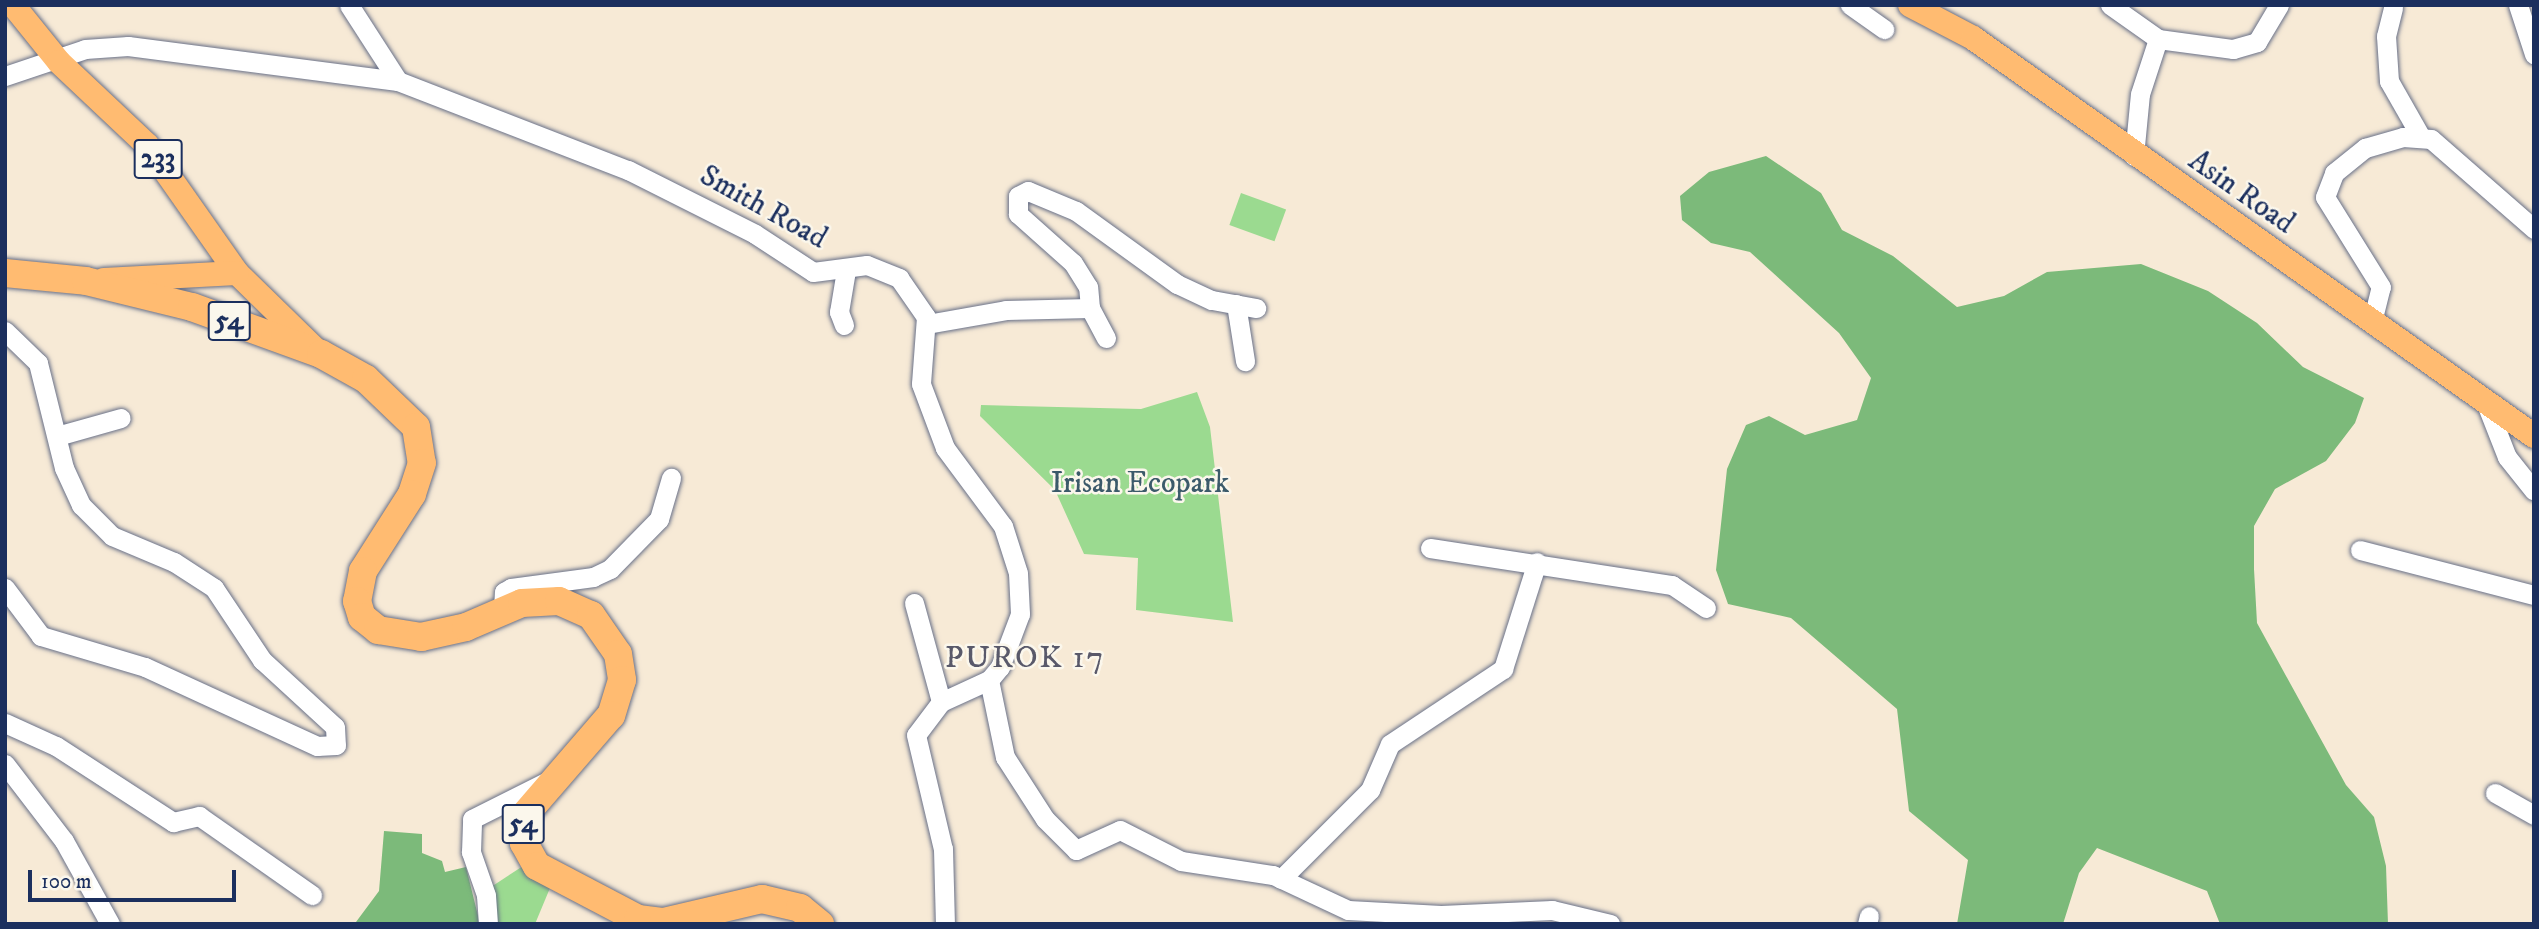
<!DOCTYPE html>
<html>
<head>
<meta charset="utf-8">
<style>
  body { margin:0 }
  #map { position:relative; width:2539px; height:929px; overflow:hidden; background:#f7ead6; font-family:"IM FELL DW Pica",serif }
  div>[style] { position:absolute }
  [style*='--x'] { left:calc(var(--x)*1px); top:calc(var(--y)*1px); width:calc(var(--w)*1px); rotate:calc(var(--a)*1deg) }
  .green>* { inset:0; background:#9bda90; transform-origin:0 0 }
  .forest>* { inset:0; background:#7cba7a }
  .roads { filter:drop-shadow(0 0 2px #687088) drop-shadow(0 0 2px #687088) }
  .minor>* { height:19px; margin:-9.5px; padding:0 9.5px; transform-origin:9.5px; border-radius:9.5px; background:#fff }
  .major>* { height:24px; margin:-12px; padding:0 12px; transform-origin:12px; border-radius:12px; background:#ffbb71 }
  .highway>* { height:28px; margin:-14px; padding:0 14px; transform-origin:14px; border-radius:14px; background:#ffbb71 }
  span { translate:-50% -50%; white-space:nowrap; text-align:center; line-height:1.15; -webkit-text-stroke:5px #fbf7ec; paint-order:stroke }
  .shield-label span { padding:2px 5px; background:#fbf7ec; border:2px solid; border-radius:5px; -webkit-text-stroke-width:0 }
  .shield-label { font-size:28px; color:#1b2f5e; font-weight:700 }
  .street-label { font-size:30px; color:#1b2f5e }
  .park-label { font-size:30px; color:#3b5a6a }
  .neighbourhood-label { font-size:32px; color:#59596a; letter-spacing:2px }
  .frame { position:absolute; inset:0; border:7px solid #1b2f5e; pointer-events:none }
  .scale { position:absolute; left:28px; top:870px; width:208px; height:32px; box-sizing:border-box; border:4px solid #1b2f5e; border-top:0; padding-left:9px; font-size:21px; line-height:24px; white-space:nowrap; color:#1b2f5e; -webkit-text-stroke:5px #fbf7ec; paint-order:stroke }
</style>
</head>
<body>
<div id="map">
  <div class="green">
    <i style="left:1241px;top:193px;width:48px;height:34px;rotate:20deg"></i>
    <i style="clip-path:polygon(1197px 392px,1210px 427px,1233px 622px,1136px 610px,1138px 558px,1084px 554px,1055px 490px,980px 416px,981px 405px,1141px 409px)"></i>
    <i style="clip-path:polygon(523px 866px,550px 888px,535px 924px,494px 924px,491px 887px)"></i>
  </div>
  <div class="forest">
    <i style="clip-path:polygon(1766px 156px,1821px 193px,1842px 230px,1893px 256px,1957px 307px,2004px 296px,2047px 272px,2141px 264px,2208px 291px,2257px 323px,2303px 367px,2364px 398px,2355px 423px,2326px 461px,2275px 489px,2254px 526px,2254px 569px,2257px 623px,2346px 785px,2374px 817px,2386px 866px,2388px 924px,2220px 924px,2207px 891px,2097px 848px,2079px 873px,2063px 924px,1957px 924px,1968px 860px,1909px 811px,1897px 709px,1791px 618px,1728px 604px,1716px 570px,1727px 469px,1746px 425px,1769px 416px,1805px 435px,1857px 420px,1871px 378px,1839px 333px,1750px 252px,1711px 243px,1682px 220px,1680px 196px,1709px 172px)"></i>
    <i style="clip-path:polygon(384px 831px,422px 834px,422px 853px,442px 861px,445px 872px,466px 867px,480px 924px,356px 922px,379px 891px)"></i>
  </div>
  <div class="roads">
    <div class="minor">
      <i style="--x:349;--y:5;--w:90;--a:57.2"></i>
      <i style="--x:1850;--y:5;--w:42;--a:35.2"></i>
      <i style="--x:2110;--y:5;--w:59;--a:35.3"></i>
      <i style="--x:2158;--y:39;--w:76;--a:7.6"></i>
      <i style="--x:2233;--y:49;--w:25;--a:-16"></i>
      <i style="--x:2257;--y:42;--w:43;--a:-59.3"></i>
      <i style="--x:2518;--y:5;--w:52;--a:71.9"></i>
      <i style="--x:2393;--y:8;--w:29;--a:104"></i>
      <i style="--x:2386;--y:36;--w:45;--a:86.2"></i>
      <i style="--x:2389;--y:81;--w:64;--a:60.3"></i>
      <i style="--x:5;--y:76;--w:84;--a:-18.6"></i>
      <i style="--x:85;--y:49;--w:43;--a:-4"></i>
      <i style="--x:128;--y:46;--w:272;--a:7.4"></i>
      <i style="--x:398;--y:81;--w:247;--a:21.2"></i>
      <i style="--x:628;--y:170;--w:142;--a:26.7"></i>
      <i style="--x:755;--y:234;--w:69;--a:33.2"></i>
      <i style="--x:813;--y:272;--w:54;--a:-7.4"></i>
      <i style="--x:867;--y:265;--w:35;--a:22"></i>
      <i style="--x:899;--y:278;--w:47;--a:55.3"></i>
      <i style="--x:926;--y:317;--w:67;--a:94.3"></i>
      <i style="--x:921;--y:384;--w:68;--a:69.4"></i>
      <i style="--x:945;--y:448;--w:97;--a:53.4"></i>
      <i style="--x:1003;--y:526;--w:49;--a:72.3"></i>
      <i style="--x:1018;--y:573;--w:41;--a:87.2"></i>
      <i style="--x:1020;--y:614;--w:57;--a:110.7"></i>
      <i style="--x:1000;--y:667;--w:17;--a:130"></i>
      <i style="--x:989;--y:680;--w:53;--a:155.4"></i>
      <i style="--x:941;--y:702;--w:41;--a:127.1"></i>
      <i style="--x:916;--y:735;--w:117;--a:76.7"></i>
      <i style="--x:943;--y:849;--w:75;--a:88.5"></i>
      <i style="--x:2134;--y:156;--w:62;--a:-84.5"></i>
      <i style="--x:2140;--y:94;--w:58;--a:-71.9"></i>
      <i style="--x:1236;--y:304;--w:58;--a:81"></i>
      <i style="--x:1090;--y:308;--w:34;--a:62"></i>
      <i style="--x:2372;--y:322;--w:36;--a:-76"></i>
      <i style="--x:2381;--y:287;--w:106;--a:-121.9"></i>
      <i style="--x:2325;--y:197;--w:26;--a:-69"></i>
      <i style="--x:2334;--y:173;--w:40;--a:-39"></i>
      <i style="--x:2365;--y:148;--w:40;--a:-16"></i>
      <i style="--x:2403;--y:137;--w:28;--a:4"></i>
      <i style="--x:2431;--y:139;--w:137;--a:41.1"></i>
      <i style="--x:927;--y:324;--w:80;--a:-10"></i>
      <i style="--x:1006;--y:310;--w:84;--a:-1.4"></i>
      <i style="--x:1090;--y:308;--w:21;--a:-95"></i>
      <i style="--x:1088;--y:287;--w:28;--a:-122"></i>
      <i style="--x:1073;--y:263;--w:74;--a:-138.3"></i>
      <i style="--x:1018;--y:214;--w:18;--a:-90"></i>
      <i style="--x:1018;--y:196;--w:11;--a:-27"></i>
      <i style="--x:1028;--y:191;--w:52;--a:22.6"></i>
      <i style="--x:1076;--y:211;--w:125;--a:35.9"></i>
      <i style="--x:1177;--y:284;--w:38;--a:25"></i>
      <i style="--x:1212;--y:300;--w:45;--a:10.3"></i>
      <i style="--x:844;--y:325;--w:14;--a:-111"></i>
      <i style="--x:839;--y:312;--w:43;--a:-80.5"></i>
      <i style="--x:5;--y:331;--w:46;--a:44.1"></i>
      <i style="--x:38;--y:363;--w:108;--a:76.1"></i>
      <i style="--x:64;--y:468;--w:41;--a:65.3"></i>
      <i style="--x:81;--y:505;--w:44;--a:45"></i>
      <i style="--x:112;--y:536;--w:67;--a:22.8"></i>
      <i style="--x:174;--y:562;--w:48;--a:33"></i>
      <i style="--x:214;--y:588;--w:87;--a:56.3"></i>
      <i style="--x:262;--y:660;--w:99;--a:42.5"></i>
      <i style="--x:335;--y:727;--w:18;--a:87"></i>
      <i style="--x:336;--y:745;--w:19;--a:177"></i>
      <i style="--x:317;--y:746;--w:189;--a:-155.3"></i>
      <i style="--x:145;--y:667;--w:109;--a:-163.4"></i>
      <i style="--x:41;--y:636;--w:60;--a:-126.9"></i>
      <i style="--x:2485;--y:401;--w:60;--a:68.6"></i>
      <i style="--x:2507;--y:457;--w:43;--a:51.5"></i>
      <i style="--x:57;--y:436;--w:66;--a:-15.7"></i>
      <i style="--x:1430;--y:548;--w:245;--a:8.7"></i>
      <i style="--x:1672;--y:585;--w:41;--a:34.1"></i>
      <i style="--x:2360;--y:550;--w:180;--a:14.5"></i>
      <i style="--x:914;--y:603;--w:103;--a:74.7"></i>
      <i style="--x:503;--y:610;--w:18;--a:-87"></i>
      <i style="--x:504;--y:592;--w:8;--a:-30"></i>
      <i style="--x:511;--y:588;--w:83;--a:-7.6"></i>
      <i style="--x:593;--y:577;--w:19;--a:-25"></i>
      <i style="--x:610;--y:569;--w:70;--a:-45.6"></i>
      <i style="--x:659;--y:519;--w:43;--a:-73.7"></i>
      <i style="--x:989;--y:680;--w:79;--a:78.3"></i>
      <i style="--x:1005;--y:757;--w:74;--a:57.2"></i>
      <i style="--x:1045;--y:819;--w:44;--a:45"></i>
      <i style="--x:1076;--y:850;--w:48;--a:-24.4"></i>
      <i style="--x:1120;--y:830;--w:68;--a:26.9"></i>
      <i style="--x:1181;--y:861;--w:93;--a:8.7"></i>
      <i style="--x:1273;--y:875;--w:83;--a:25"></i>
      <i style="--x:1348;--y:910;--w:93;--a:3.1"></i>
      <i style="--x:1441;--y:915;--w:111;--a:-2.6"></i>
      <i style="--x:1552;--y:910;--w:60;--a:13.6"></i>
      <i style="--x:5;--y:723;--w:56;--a:24.3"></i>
      <i style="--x:56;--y:746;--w:140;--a:33"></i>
      <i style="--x:173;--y:822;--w:27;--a:-13"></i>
      <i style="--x:199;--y:816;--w:138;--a:35"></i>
      <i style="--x:5;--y:764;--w:97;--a:52.5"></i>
      <i style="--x:64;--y:841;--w:95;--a:61"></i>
      <i style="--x:2495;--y:793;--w:45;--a:29.4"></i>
      <i style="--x:1281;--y:879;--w:126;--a:-45"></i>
      <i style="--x:1370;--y:790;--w:50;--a:-66.5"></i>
      <i style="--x:1390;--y:744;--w:136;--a:-33.6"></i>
      <i style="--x:1503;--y:669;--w:112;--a:-72.4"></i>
      <i style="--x:488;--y:924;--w:29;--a:-94"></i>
      <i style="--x:486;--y:895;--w:46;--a:-109.2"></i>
      <i style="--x:471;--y:852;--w:33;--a:-88"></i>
      <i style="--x:472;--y:819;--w:87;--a:-26.6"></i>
      <i style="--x:1867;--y:924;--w:8;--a:-76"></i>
    </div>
    <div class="major">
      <i style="--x:13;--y:5;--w:73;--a:51.1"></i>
      <i style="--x:59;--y:62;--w:121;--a:43.3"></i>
      <i style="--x:147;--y:145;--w:156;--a:54.9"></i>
      <i style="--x:237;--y:273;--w:110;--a:44.3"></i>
      <i style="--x:1910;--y:5;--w:71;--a:27.6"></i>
      <i style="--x:1973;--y:38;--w:688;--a:35.35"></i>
      <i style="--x:104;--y:280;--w:133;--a:-3"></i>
    </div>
    <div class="highway">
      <i style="--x:5;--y:273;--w:81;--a:5.6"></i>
      <i style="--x:86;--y:281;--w:109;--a:13.8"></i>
      <i style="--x:192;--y:307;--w:137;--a:20"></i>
      <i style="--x:321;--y:354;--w:51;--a:29.1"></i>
      <i style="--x:366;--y:379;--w:69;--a:43.8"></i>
      <i style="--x:416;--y:427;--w:36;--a:81"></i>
      <i style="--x:422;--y:463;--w:33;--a:108"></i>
      <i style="--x:412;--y:494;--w:91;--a:122.5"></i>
      <i style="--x:363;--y:571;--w:31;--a:101"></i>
      <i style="--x:357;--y:601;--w:17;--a:73"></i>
      <i style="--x:362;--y:617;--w:21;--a:39"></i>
      <i style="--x:378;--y:630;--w:44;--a:9.2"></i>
      <i style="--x:421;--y:637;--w:46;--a:-12.5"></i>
      <i style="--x:466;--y:627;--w:61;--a:-23.2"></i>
      <i style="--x:522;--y:603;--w:37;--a:-3"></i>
      <i style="--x:559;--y:601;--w:35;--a:24"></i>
      <i style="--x:591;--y:615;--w:47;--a:55.3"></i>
      <i style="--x:618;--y:654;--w:26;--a:81"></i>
      <i style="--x:622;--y:680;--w:37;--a:107"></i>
      <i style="--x:611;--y:715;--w:135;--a:130.8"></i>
      <i style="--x:523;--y:817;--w:26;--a:88"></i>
      <i style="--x:524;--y:843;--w:26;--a:61"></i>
      <i style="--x:537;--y:866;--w:114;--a:27.7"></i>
      <i style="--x:638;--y:919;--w:26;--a:7"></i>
      <i style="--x:664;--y:922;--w:101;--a:-13.2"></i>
      <i style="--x:762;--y:899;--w:39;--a:13"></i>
      <i style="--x:800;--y:908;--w:26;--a:39"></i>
    </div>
  </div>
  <div class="shield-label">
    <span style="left:158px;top:159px">233</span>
    <span style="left:229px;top:321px">54</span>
    <span style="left:523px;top:824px">54</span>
  </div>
  <div class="street-label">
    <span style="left:2241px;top:193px;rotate:35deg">Asin Road</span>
    <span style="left:763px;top:208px;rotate:29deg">Smith Road</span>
  </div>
  <div class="park-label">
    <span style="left:1140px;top:484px">Irisan Ecopark</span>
  </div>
  <div class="neighbourhood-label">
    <span style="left:1025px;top:658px">PUROK 17</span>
  </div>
  <div class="frame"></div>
  <div class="scale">100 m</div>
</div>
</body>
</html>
